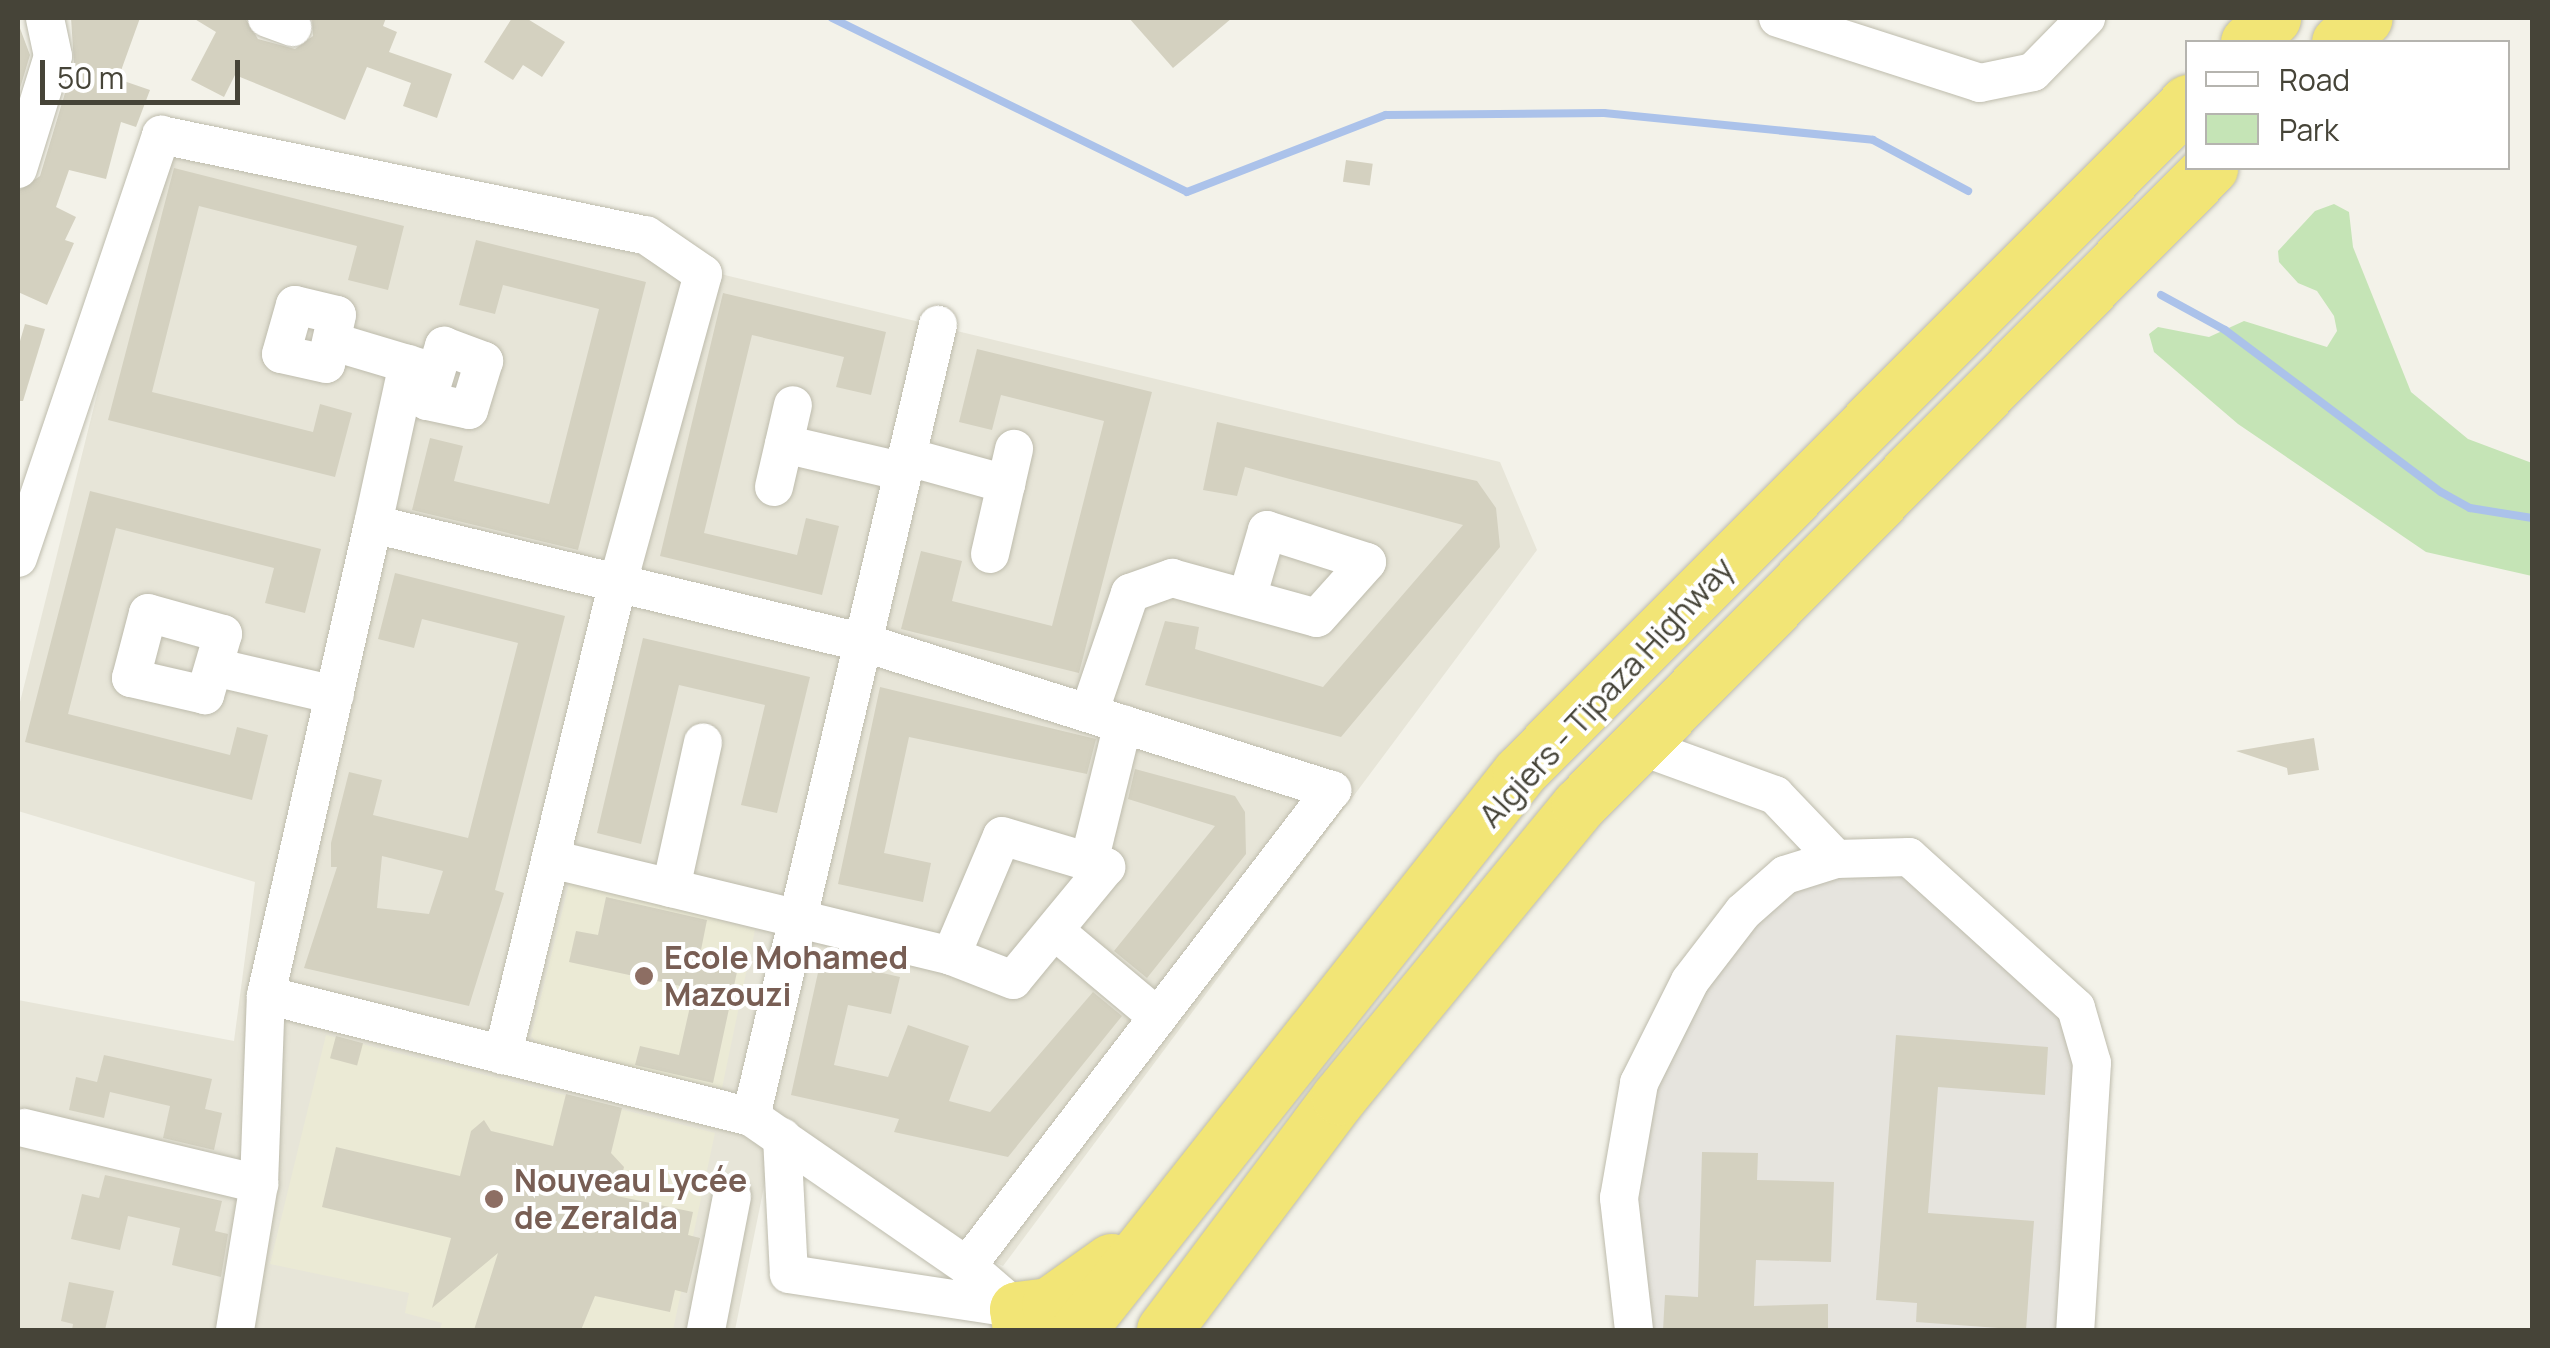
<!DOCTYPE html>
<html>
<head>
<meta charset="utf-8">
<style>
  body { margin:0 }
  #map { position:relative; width:2550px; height:1348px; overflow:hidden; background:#f3f2e9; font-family:Manrope,sans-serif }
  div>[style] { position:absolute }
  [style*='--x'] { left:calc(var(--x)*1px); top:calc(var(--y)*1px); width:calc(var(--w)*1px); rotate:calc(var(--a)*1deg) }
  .residential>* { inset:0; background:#e7e5d8 }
  .industrial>* { inset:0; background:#e6e4de }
  .education>* { inset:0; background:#ebead5 }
  .green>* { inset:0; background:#c5e4b6 }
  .stream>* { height:8px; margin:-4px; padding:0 4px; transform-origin:4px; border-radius:4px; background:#abc2ea }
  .building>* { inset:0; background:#d4d1c0; transform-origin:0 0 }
  .roads { filter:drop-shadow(0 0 2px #bebcad) drop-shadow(0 0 2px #bebcad) }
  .minor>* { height:38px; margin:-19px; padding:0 19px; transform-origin:19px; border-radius:19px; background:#fff }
  .highway>* { height:55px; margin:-27.5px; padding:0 27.5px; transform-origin:27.5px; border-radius:27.5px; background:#f2e576 }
  .dots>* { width:28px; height:28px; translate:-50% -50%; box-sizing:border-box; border:5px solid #fff; border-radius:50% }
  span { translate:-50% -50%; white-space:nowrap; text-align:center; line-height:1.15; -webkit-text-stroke:8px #fff; paint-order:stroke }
  .street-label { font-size:32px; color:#464438 }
  .education-label { font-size:32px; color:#785e54; font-weight:700 }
  .left { translate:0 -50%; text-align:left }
  .frame { position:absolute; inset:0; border:20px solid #464438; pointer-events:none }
  .legend { position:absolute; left:2185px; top:40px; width:325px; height:130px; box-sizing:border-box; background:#fff; border:2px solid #b5b4af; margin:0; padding:12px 18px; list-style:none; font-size:30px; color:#464438 }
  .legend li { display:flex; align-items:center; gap:20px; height:50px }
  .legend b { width:50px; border:2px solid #b5b4af }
  .scale { position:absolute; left:40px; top:60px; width:200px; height:45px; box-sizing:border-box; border:5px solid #464438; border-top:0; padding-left:12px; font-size:30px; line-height:35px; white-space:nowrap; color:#464438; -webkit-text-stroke:8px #fff; paint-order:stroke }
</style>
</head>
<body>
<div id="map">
  <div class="residential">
    <i style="clip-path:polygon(161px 139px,1500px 462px,1537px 550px,1003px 1266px,770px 1157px,735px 1330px,18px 1330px,18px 1000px,234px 1041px,255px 882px,18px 811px,18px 710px)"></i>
  </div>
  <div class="industrial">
    <i style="clip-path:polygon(1909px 857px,2076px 1008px,2075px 1330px,1616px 1330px,1639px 1083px,1785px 875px)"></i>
  </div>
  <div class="education">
    <i style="clip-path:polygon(570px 880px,755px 930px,722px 1088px,541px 1048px,531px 1036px)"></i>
    <i style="clip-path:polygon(326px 1035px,715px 1133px,673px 1330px,440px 1330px,442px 1323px,405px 1313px,409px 1293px,270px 1264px)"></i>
  </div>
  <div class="green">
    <i style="clip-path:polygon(2334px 204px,2349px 212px,2353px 247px,2411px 392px,2468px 439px,2532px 463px,2532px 576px,2426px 552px,2238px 424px,2154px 352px,2149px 334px,2158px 327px,2209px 337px,2244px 321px,2327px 347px,2337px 331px,2334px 316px,2317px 291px,2298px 283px,2279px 262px,2278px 251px,2315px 211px)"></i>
  </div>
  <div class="stream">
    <i style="--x:832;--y:18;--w:395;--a:26.1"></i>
    <i style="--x:1187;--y:192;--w:213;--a:-21.2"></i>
    <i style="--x:1386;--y:115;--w:218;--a:-0.5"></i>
    <i style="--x:1604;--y:113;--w:270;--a:5.7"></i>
    <i style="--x:1873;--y:140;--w:108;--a:28.2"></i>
    <i style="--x:2161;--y:295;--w:73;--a:28.7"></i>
    <i style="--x:2225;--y:330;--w:270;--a:36.9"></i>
    <i style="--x:2441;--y:492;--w:33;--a:29"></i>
    <i style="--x:2470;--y:508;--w:63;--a:9.2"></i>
  </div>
  <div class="building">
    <i style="clip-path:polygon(71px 18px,140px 18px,118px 79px,150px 90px,136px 127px,121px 122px,106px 179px,69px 170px,56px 207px,76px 217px,65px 240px,74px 243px,47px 305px,18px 292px,18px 191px,40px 176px,74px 63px)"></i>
    <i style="clip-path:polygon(193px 18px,245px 18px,258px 39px,295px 49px,313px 36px,312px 18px,386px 18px,383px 26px,397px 32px,389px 52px,452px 74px,437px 118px,403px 106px,411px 83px,367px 67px,345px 120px,235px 75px,224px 97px,191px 80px,216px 32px)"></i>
    <i style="clip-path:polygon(512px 18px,526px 18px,565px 42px,542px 77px,523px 65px,513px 80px,484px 62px)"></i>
    <i style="clip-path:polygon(1129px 18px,1232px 18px,1173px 68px)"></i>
    <i style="clip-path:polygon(18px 23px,30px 55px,18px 95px)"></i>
    <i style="left:1346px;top:160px;width:27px;height:22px;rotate:8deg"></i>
    <i style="clip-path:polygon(174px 168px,404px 226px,388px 290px,348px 280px,357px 246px,199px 206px,152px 392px,313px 432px,320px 404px,352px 413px,335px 477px,108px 420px)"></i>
    <i style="clip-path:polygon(476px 240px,646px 282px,578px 550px,412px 510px,430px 438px,463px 446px,454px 481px,549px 504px,599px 309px,503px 285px,495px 314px,459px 305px)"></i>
    <i style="clip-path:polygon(723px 293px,886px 332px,871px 395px,836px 387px,844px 357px,752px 335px,704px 533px,797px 555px,806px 518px,839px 526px,822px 595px,660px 556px)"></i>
    <i style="clip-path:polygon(25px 324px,45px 329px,23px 401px,18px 401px,18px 348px)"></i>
    <i style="clip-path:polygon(977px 349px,1152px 392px,1079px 673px,901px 629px,921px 551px,962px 561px,952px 601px,1052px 626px,1104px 421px,1001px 395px,992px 430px,959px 422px)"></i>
    <i style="clip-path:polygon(1217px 422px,1477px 481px,1496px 508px,1500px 547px,1341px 737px,1145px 685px,1165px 621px,1199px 627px,1195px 649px,1323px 687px,1463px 525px,1245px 467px,1237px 496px,1203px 490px)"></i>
    <i style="clip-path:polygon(90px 491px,321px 549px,305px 613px,265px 603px,274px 568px,116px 528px,68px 714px,230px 755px,237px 727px,268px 735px,252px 800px,25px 742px)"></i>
    <i style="clip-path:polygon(evenodd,395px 573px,565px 616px,495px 890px,504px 893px,469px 1006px,304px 968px,337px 867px,331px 867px,331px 843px,349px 772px,382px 780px,373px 815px,468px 838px,518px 643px,422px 619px,414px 648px,378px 639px,395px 573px,382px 856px,443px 871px,429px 914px,377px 908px,382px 856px)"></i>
    <i style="clip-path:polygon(643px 638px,810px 677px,777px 813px,741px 805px,765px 705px,679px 685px,641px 844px,597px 833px)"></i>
    <i style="clip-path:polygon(880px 687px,1096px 739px,1087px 774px,909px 737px,884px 853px,931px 863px,923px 902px,838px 884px)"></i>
    <i style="clip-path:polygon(2314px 738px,2319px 770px,2288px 775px,2287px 768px,2236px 751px)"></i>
    <i style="clip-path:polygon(1135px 769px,1235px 796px,1245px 812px,1246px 854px,1147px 978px,1114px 951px,1215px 826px,1128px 799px)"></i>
    <i style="clip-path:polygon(606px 897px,707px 920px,701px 950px,740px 958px,713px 1083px,635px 1065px,640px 1046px,679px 1055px,694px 989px,569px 962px,576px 931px,598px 935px)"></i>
    <i style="clip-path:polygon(821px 959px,900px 977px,891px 1014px,848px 1005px,834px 1065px,888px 1077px,908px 1025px,969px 1046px,949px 1101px,990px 1112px,1093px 992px,1122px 1016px,1008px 1157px,894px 1132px,899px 1119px,791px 1095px)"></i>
    <i style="clip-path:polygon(1896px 1035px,2048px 1047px,2045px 1095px,1938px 1087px,1928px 1213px,2034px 1221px,2026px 1330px,1916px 1322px,1917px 1303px,1876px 1300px)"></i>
    <i style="left:336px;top:1036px;width:28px;height:23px;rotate:15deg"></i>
    <i style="clip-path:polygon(104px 1055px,212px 1079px,205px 1109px,222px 1113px,214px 1150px,163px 1138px,170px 1106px,110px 1092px,104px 1118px,69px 1110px,76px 1077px,97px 1082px)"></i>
    <i style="clip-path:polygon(566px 1094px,622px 1108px,611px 1153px,624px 1167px,617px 1196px,693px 1212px,688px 1235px,700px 1238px,687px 1293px,675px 1290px,670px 1312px,595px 1296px,581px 1330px,474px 1330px,498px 1253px,432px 1308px,451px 1238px,322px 1207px,336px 1147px,460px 1176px,471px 1131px,484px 1120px,491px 1131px,553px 1146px)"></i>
    <i style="clip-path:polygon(1702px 1152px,1758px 1153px,1757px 1180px,1834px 1182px,1831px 1262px,1756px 1260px,1754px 1306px,1828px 1304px,1828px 1330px,1663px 1330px,1665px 1295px,1698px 1297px)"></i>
    <i style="clip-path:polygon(105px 1175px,222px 1201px,215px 1231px,228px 1234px,221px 1277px,172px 1265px,180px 1228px,128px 1216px,120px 1250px,71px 1239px,82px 1194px,99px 1198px)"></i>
    <i style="clip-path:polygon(69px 1282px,114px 1291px,105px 1330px,72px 1330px,73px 1324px,61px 1321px)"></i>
  </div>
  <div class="roads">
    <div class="minor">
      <i style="--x:267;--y:18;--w:27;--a:20"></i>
      <i style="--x:1778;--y:18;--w:212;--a:17.8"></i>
      <i style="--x:1980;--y:83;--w:54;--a:-11.7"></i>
      <i style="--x:2033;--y:72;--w:76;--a:-45.5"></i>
      <i style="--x:18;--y:169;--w:118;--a:-72.8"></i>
      <i style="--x:53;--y:56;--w:39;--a:-102"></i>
      <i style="--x:295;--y:305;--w:43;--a:13.4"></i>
      <i style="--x:337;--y:315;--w:50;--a:102.7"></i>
      <i style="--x:326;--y:364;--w:46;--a:-167.5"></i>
      <i style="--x:281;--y:354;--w:51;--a:-74.1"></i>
      <i style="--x:334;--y:342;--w:101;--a:16.6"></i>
      <i style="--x:444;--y:346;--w:43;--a:20.6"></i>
      <i style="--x:484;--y:361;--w:51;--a:107"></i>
      <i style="--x:469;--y:410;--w:43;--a:-167.9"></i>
      <i style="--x:427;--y:401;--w:58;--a:-72.8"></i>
      <i style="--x:784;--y:444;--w:123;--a:13.1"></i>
      <i style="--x:908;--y:457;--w:102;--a:15.4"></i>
      <i style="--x:774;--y:487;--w:84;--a:-77"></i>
      <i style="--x:373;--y:524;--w:164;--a:-77.7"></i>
      <i style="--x:990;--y:554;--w:108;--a:-77.1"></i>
      <i style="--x:18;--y:558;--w:447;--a:-71.3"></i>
      <i style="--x:161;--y:135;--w:495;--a:11.7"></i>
      <i style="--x:646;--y:235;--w:69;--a:34.4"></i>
      <i style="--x:703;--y:274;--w:324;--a:105.4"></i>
      <i style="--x:617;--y:586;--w:483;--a:103.7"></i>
      <i style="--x:148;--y:613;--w:78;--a:15.6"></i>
      <i style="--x:223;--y:634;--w:64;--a:106.4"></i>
      <i style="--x:205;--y:695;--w:76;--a:-167.1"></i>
      <i style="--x:131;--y:678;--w:67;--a:-75.3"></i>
      <i style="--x:214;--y:667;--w:124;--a:13"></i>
      <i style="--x:1089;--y:713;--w:127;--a:-71.1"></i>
      <i style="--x:1130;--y:593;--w:45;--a:-19.7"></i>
      <i style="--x:1172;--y:578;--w:150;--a:15.4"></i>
      <i style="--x:1317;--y:618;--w:75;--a:-48.2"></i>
      <i style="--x:1367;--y:562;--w:105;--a:-162.3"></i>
      <i style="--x:1267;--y:530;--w:71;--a:106.4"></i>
      <i style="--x:1637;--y:745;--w:147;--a:19.9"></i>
      <i style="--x:1775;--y:795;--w:88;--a:46.4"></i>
      <i style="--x:1002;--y:836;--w:109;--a:16.6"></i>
      <i style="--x:1106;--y:867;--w:146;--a:129.5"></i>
      <i style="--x:1013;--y:980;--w:66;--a:-158.8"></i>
      <i style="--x:951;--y:956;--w:130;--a:-67"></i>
      <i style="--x:551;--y:859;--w:412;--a:13.6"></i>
      <i style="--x:1089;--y:862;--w:142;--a:-76.2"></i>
      <i style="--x:671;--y:888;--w:149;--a:-77.6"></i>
      <i style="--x:1055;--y:931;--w:134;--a:39.9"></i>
      <i style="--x:266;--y:995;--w:483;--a:-77.2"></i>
      <i style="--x:373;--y:524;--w:506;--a:13.6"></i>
      <i style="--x:865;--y:643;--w:490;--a:17.5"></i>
      <i style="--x:1332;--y:790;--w:600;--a:127.48"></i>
      <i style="--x:751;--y:1117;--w:814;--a:-76.72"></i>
      <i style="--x:24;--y:1128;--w:242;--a:13.4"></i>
      <i style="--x:782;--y:1137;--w:137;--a:87.1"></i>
      <i style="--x:789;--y:1274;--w:231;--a:8.7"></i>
      <i style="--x:235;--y:1330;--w:148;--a:-80.7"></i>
      <i style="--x:259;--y:1184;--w:189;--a:-87.9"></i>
      <i style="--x:266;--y:995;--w:500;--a:14.12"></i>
      <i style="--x:751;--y:1117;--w:262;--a:34.6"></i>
      <i style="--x:967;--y:1266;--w:66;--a:40.7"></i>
      <i style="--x:706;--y:1330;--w:136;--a:-79"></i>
      <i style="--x:1634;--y:1330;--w:133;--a:-96.5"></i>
      <i style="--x:1619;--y:1198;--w:117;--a:-80.1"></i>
      <i style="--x:1639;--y:1083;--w:114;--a:-63.4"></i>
      <i style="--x:1690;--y:981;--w:87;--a:-52.5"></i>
      <i style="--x:1743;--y:912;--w:56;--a:-41.4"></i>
      <i style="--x:1785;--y:875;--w:53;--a:-17.4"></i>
      <i style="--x:1836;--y:859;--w:73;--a:-1.6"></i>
      <i style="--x:1909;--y:857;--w:225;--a:42.1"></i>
      <i style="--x:2076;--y:1008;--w:57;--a:73.8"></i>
      <i style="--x:2092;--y:1063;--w:268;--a:93.6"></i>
    </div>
    <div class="highway">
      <i style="--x:2248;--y:42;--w:35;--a:-44"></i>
      <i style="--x:2339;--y:42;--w:35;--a:-43"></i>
      <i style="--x:1020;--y:1330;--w:21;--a:-98"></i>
      <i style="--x:1017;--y:1309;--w:32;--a:-7"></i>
      <i style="--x:1049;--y:1305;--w:76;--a:-35.4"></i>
      <i style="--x:1078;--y:1330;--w:712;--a:-51.62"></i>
      <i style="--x:1520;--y:772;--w:946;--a:-45.09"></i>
      <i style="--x:1164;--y:1330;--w:291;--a:-53.1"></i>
      <i style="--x:1339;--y:1097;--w:378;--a:-50.6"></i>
      <i style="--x:1579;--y:805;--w:897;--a:-45.27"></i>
    </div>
  </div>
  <div class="dots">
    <i style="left:644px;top:976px;background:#8d6e63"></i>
    <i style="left:494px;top:1199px;background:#8d6e63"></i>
  </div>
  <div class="street-label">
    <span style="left:1606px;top:692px;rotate:-47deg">Algiers - Tipaza Highway</span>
  </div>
  <div class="education-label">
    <span class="left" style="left:664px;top:976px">Ecole Mohamed<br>Mazouzi</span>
    <span class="left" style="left:514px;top:1199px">Nouveau Lycée<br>de Zeralda</span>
  </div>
  <div class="frame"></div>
  <ul class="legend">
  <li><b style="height:12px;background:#fff"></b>Road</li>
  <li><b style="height:28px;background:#c5e4b6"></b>Park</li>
  </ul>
  <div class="scale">50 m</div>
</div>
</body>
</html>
